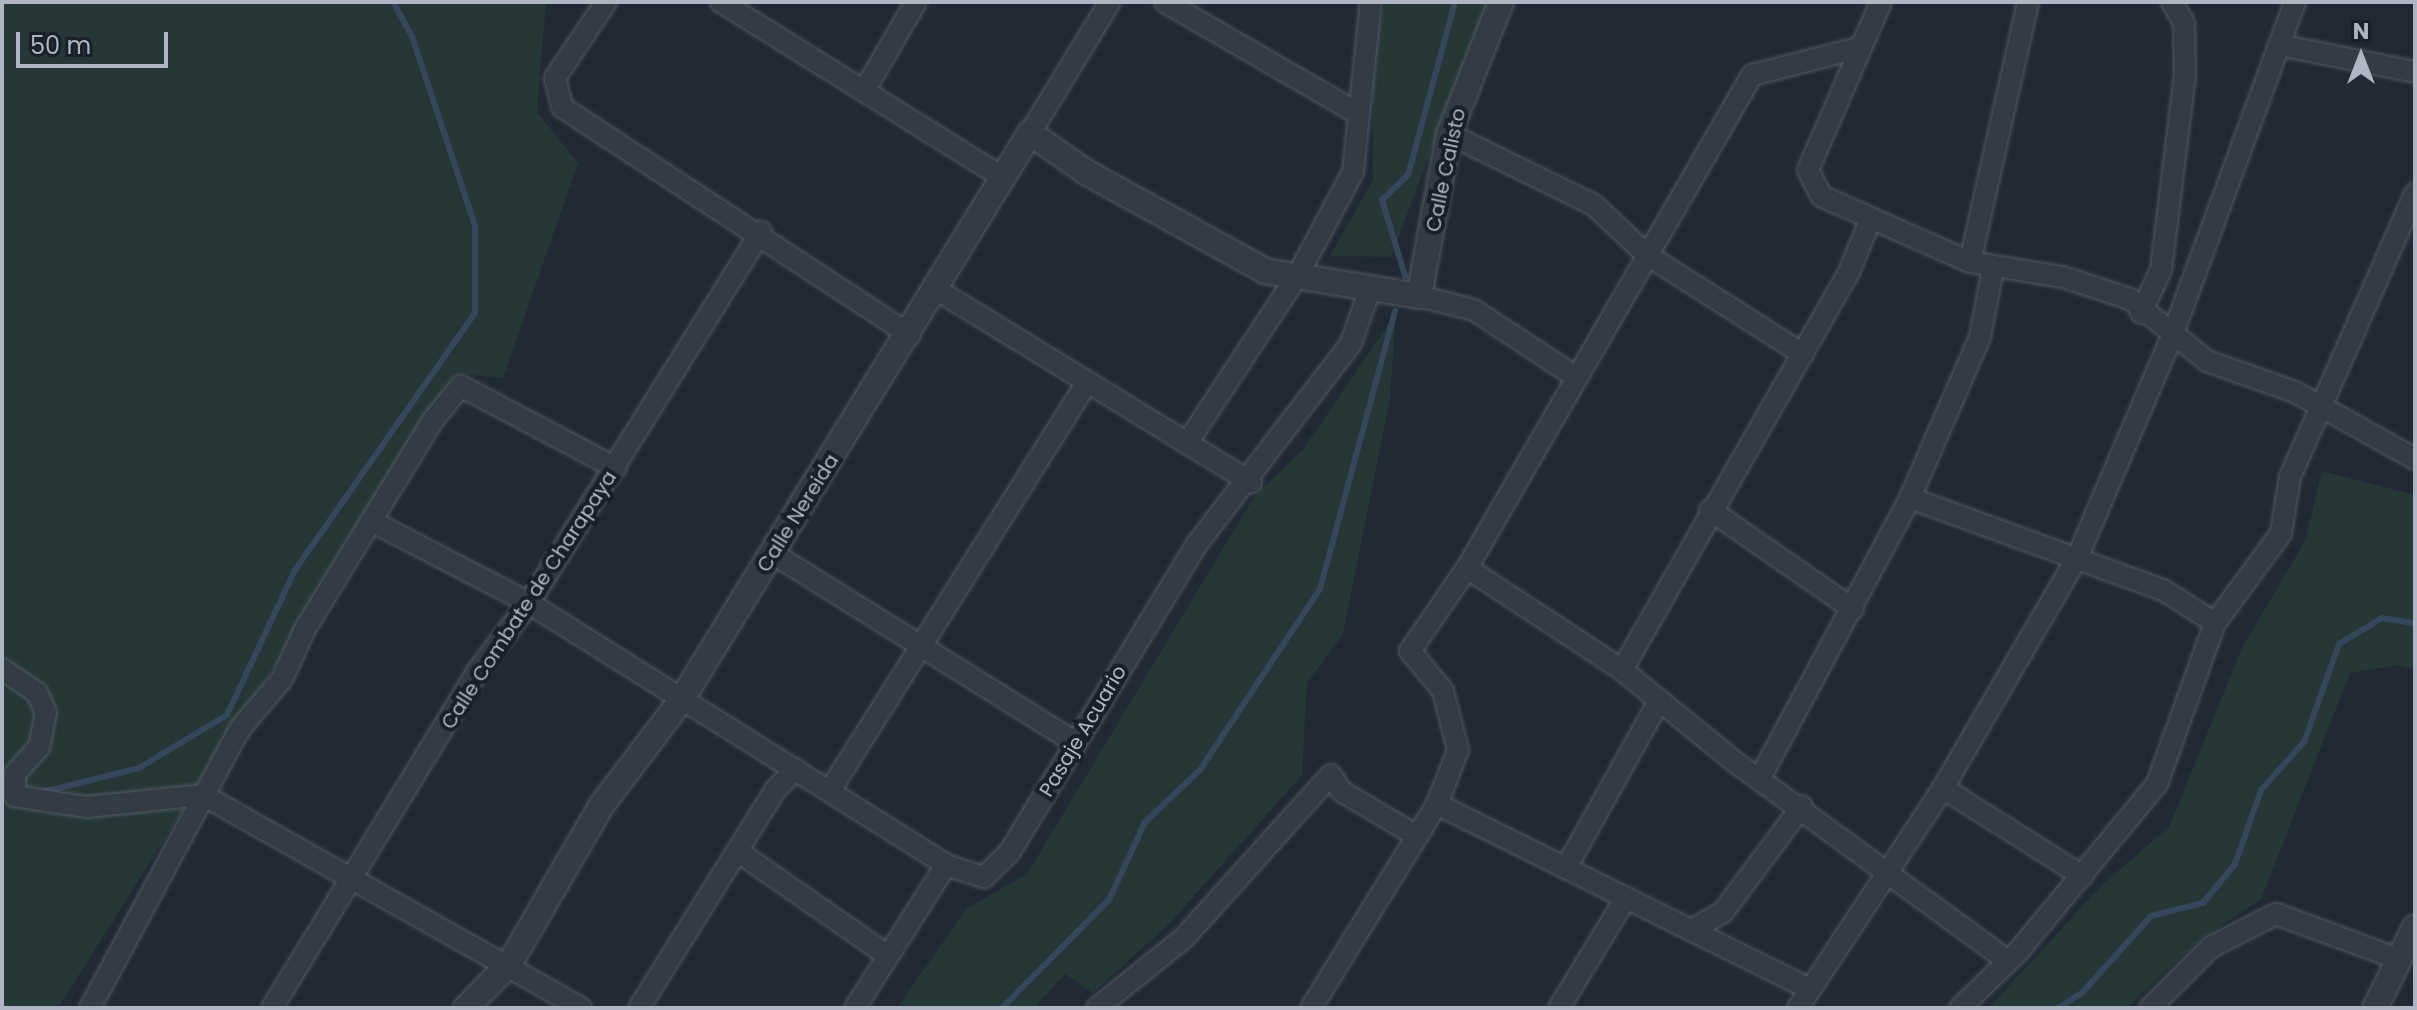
<!DOCTYPE html>
<html>
<head>
<meta charset="utf-8">
<style>
  body { margin:0 }
  #map { position:relative; width:2417px; height:1010px; overflow:hidden; background:#202934; font-family:Poppins,sans-serif }
  div>[style] { position:absolute }
  [style*='--x'] { left:calc(var(--x)*1px); top:calc(var(--y)*1px); width:calc(var(--w)*1px); rotate:calc(var(--a)*1deg) }
  .green>* { inset:0; background:#253737 }
  .stream>* { height:6px; margin:-3px; padding:0 3px; transform-origin:3px; border-radius:3px; background:#36475c }
  .roads { filter:drop-shadow(0 0 2px #515963) drop-shadow(0 0 2px #515963) }
  .minor>* { height:20px; margin:-10px; padding:0 10px; transform-origin:10px; border-radius:10px; background:#333b45 }
  .tertiary>* { height:24px; margin:-12px; padding:0 12px; transform-origin:12px; border-radius:12px; background:#333b45 }
  span { translate:-50% -50%; white-space:nowrap; text-align:center; line-height:1.15; -webkit-text-stroke:8px #192029; paint-order:stroke }
  .street-label { font-size:20px; color:#adb6c2 }
  .frame { position:absolute; inset:0; border:4px solid #adb6c2; pointer-events:none }
  .north { position:absolute; left:2321px; top:16px; width:80px; height:80px; -webkit-text-stroke:6px #192029; paint-order:stroke; rotate:0deg; font-size:22px; font-weight:700; line-height:32px; text-align:center; color:#adb6c2 }
  .north::after { content:''; display:block; margin:auto; width:28px; height:36px; background:#adb6c2; clip-path:polygon(50% 0,100% 100%,50% 72%,0 100%) }
  .scale { position:absolute; left:16px; top:32px; width:152px; height:36px; box-sizing:border-box; border:4px solid #adb6c2; border-top:0; padding-left:10px; font-size:24px; line-height:28px; white-space:nowrap; color:#adb6c2; -webkit-text-stroke:6px #192029; paint-order:stroke }
</style>
</head>
<body>
<div id="map">
  <div class="green">
    <i style="clip-path:polygon(2px 2px,546px 2px,537px 112px,578px 163px,503px 378px,459px 374px,58px 1008px,2px 1008px)"></i>
    <i style="clip-path:polygon(1385px 2px,1487px 2px,1391px 257px,1330px 256px,1373px 180px,1373px 67px)"></i>
    <i style="clip-path:polygon(1396px 313px,1390px 399px,1343px 634px,1307px 683px,1302px 775px,1167px 926px,1093px 993px,1065px 974px,1034px 1008px,897px 1008px,966px 909px,1027px 874px,1255px 495px,1302px 451px)"></i>
    <i style="clip-path:polygon(2322px 471px,2415px 495px,2415px 670px,2398px 665px,2350px 673px,2261px 899px,2201px 939px,2127px 1008px,1988px 1008px,2103px 884px,2169px 827px,2242px 648px,2305px 541px)"></i>
  </div>
  <div class="stream">
    <i style="--x:1405;--y:276;--w:79;--a:-106.8"></i>
    <i style="--x:1382;--y:200;--w:36;--a:-44"></i>
    <i style="--x:1408;--y:175;--w:179;--a:-74.8"></i>
    <i style="--x:43;--y:792;--w:99;--a:-14"></i>
    <i style="--x:139;--y:768;--w:103;--a:-31.1"></i>
    <i style="--x:227;--y:715;--w:160;--a:-64.9"></i>
    <i style="--x:295;--y:570;--w:314;--a:-55"></i>
    <i style="--x:475;--y:313;--w:87;--a:-90"></i>
    <i style="--x:475;--y:226;--w:199;--a:-108.4"></i>
    <i style="--x:412;--y:37;--w:40;--a:-118"></i>
    <i style="--x:1002;--y:1008;--w:152;--a:-45.3"></i>
    <i style="--x:1109;--y:900;--w:86;--a:-65.2"></i>
    <i style="--x:1145;--y:822;--w:76;--a:-43.4"></i>
    <i style="--x:1200;--y:770;--w:217;--a:-56.5"></i>
    <i style="--x:1320;--y:589;--w:288;--a:-74.9"></i>
    <i style="--x:2058;--y:1008;--w:28;--a:-32"></i>
    <i style="--x:2082;--y:993;--w:103;--a:-48.1"></i>
    <i style="--x:2151;--y:916;--w:54;--a:-14"></i>
    <i style="--x:2203;--y:903;--w:50;--a:-50.6"></i>
    <i style="--x:2235;--y:864;--w:78;--a:-70.6"></i>
    <i style="--x:2261;--y:790;--w:64;--a:-48.1"></i>
    <i style="--x:2304;--y:742;--w:104;--a:-70.3"></i>
    <i style="--x:2339;--y:644;--w:50;--a:-31.2"></i>
    <i style="--x:2382;--y:618;--w:33;--a:9"></i>
  </div>
  <div class="roads">
    <div class="minor">
      <i style="--x:606;--y:2;--w:92;--a:123.9"></i>
      <i style="--x:555;--y:78;--w:30;--a:76"></i>
      <i style="--x:562;--y:107;--w:416;--a:33.2"></i>
      <i style="--x:721;--y:2;--w:331;--a:31.9"></i>
      <i style="--x:1165;--y:2;--w:218;--a:30"></i>
      <i style="--x:1881;--y:2;--w:183;--a:113.5"></i>
      <i style="--x:1808;--y:170;--w:29;--a:63"></i>
      <i style="--x:1821;--y:196;--w:163;--a:23.9"></i>
      <i style="--x:1970;--y:262;--w:94;--a:9.2"></i>
      <i style="--x:2063;--y:277;--w:71;--a:18.2"></i>
      <i style="--x:2130;--y:299;--w:99;--a:38.8"></i>
      <i style="--x:2207;--y:361;--w:93;--a:19.4"></i>
      <i style="--x:2295;--y:392;--w:137;--a:29.2"></i>
      <i style="--x:2279;--y:45;--w:139;--a:11.2"></i>
      <i style="--x:864;--y:91;--w:103;--a:-59.7"></i>
      <i style="--x:1030;--y:133;--w:153;--a:-58.6"></i>
      <i style="--x:1449;--y:134;--w:161;--a:26.1"></i>
      <i style="--x:1594;--y:205;--w:73;--a:43.3"></i>
      <i style="--x:1647;--y:255;--w:185;--a:32.4"></i>
      <i style="--x:1970;--y:262;--w:266;--a:-77.4"></i>
      <i style="--x:934;--y:288;--w:372;--a:31.5"></i>
      <i style="--x:1419;--y:296;--w:57;--a:14.3"></i>
      <i style="--x:1474;--y:310;--w:118;--a:33.3"></i>
      <i style="--x:2141;--y:313;--w:47;--a:-65.1"></i>
      <i style="--x:2161;--y:270;--w:196;--a:-83"></i>
      <i style="--x:2185;--y:75;--w:52;--a:-91.1"></i>
      <i style="--x:2184;--y:23;--w:24;--a:-120"></i>
      <i style="--x:1187;--y:443;--w:204;--a:-56.6"></i>
      <i style="--x:1299;--y:273;--w:115;--a:-61.9"></i>
      <i style="--x:1353;--y:172;--w:171;--a:-84"></i>
      <i style="--x:1910;--y:498;--w:271;--a:20"></i>
      <i style="--x:2165;--y:591;--w:59;--a:32.6"></i>
      <i style="--x:1710;--y:510;--w:174;--a:34.7"></i>
      <i style="--x:373;--y:522;--w:176;--a:27.4"></i>
      <i style="--x:529;--y:603;--w:492;--a:32.1"></i>
      <i style="--x:946;--y:865;--w:40;--a:18"></i>
      <i style="--x:984;--y:877;--w:35;--a:-44"></i>
      <i style="--x:1009;--y:853;--w:362;--a:-58.7"></i>
      <i style="--x:1197;--y:544;--w:253;--a:-52.5"></i>
      <i style="--x:1351;--y:343;--w:57;--a:-70.6"></i>
      <i style="--x:772;--y:553;--w:358;--a:32"></i>
      <i style="--x:1467;--y:568;--w:186;--a:33.3"></i>
      <i style="--x:1622;--y:670;--w:141;--a:39.2"></i>
      <i style="--x:1731;--y:759;--w:338;--a:36.1"></i>
      <i style="--x:2;--y:669;--w:42;--a:34.4"></i>
      <i style="--x:37;--y:693;--w:21;--a:65"></i>
      <i style="--x:46;--y:712;--w:36;--a:101"></i>
      <i style="--x:39;--y:747;--w:36;--a:132"></i>
      <i style="--x:15;--y:774;--w:22;--a:90"></i>
      <i style="--x:15;--y:796;--w:73;--a:8.7"></i>
      <i style="--x:87;--y:807;--w:117;--a:-5.9"></i>
      <i style="--x:203;--y:795;--w:434;--a:29.4"></i>
      <i style="--x:1622;--y:670;--w:458;--a:-60.3"></i>
      <i style="--x:1849;--y:272;--w:53;--a:-67.8"></i>
      <i style="--x:1760;--y:778;--w:318;--a:-61.8"></i>
      <i style="--x:1910;--y:498;--w:176;--a:-66.5"></i>
      <i style="--x:1980;--y:337;--w:70;--a:-79.3"></i>
      <i style="--x:1943;--y:788;--w:165;--a:32.3"></i>
      <i style="--x:831;--y:789;--w:481;--a:-57.8"></i>
      <i style="--x:1437;--y:804;--w:416;--a:26.4"></i>
      <i style="--x:737;--y:851;--w:183;--a:34.7"></i>
      <i style="--x:1566;--y:868;--w:189;--a:-60.9"></i>
      <i style="--x:1691;--y:930;--w:37;--a:-29"></i>
      <i style="--x:1723;--y:912;--w:132;--a:-53.3"></i>
      <i style="--x:90;--y:1008;--w:315;--a:-61.8"></i>
      <i style="--x:239;--y:730;--w:67;--a:-49.9"></i>
      <i style="--x:282;--y:679;--w:55;--a:-65.3"></i>
      <i style="--x:305;--y:629;--w:245;--a:-58.5"></i>
      <i style="--x:433;--y:420;--w:44;--a:-50.5"></i>
      <i style="--x:461;--y:386;--w:175;--a:27.9"></i>
      <i style="--x:272;--y:1008;--w:396;--a:-58.6"></i>
      <i style="--x:478;--y:670;--w:84;--a:-52.7"></i>
      <i style="--x:529;--y:603;--w:438;--a:-58"></i>
      <i style="--x:639;--y:1008;--w:258;--a:-58"></i>
      <i style="--x:776;--y:789;--w:28;--a:-45"></i>
      <i style="--x:855;--y:1008;--w:169;--a:-57.5"></i>
      <i style="--x:1097;--y:1008;--w:112;--a:-38.8"></i>
      <i style="--x:1184;--y:938;--w:219;--a:-48"></i>
      <i style="--x:1331;--y:775;--w:19;--a:58"></i>
      <i style="--x:1341;--y:791;--w:88;--a:30.6"></i>
      <i style="--x:1311;--y:1008;--w:240;--a:-58.3"></i>
      <i style="--x:1437;--y:804;--w:58;--a:-68.7"></i>
      <i style="--x:1458;--y:750;--w:61;--a:-104.3"></i>
      <i style="--x:1443;--y:691;--w:52;--a:-129.5"></i>
      <i style="--x:1410;--y:651;--w:101;--a:-55.5"></i>
      <i style="--x:1467;--y:568;--w:569;--a:-59.97"></i>
      <i style="--x:1752;--y:75;--w:109;--a:-14.3"></i>
      <i style="--x:1559;--y:1008;--w:129;--a:-58.7"></i>
      <i style="--x:1798;--y:1008;--w:263;--a:-56.6"></i>
      <i style="--x:1943;--y:788;--w:266;--a:-59.8"></i>
      <i style="--x:2077;--y:558;--w:238;--a:-66.8"></i>
      <i style="--x:2171;--y:339;--w:359;--a:-69.8"></i>
      <i style="--x:1960;--y:1008;--w:79;--a:-44"></i>
      <i style="--x:2017;--y:953;--w:219;--a:-50.4"></i>
      <i style="--x:2157;--y:784;--w:171;--a:-70.2"></i>
      <i style="--x:2215;--y:623;--w:112;--a:-53.7"></i>
      <i style="--x:2281;--y:533;--w:57;--a:-80.9"></i>
      <i style="--x:2290;--y:477;--w:310;--a:-66.2"></i>
      <i style="--x:2150;--y:1008;--w:86;--a:-45"></i>
      <i style="--x:2211;--y:947;--w:73;--a:-26.9"></i>
      <i style="--x:2276;--y:914;--w:130;--a:20.2"></i>
    </div>
    <div class="tertiary">
      <i style="--x:466;--y:1008;--w:63;--a:-45.6"></i>
      <i style="--x:510;--y:963;--w:181;--a:-59.9"></i>
      <i style="--x:601;--y:806;--w:131;--a:-52.8"></i>
      <i style="--x:680;--y:702;--w:668;--a:-58.4"></i>
      <i style="--x:1030;--y:133;--w:68;--a:34.9"></i>
      <i style="--x:1086;--y:172;--w:205;--a:28.9"></i>
      <i style="--x:1265;--y:271;--w:156;--a:9.2"></i>
      <i style="--x:1419;--y:296;--w:165;--a:-79.5"></i>
      <i style="--x:1449;--y:134;--w:142;--a:-68.5"></i>
      <i style="--x:2375;--y:1008;--w:90;--a:-63.7"></i>
    </div>
  </div>
  <div class="street-label">
    <span style="left:1446px;top:170px;rotate:-78deg">Calle Calisto</span>
    <span style="left:798px;top:513px;rotate:-58deg">Calle Nereida</span>
    <span style="left:529px;top:600px;rotate:-57deg">Calle Combate de Charapaya</span>
    <span style="left:1083px;top:731px;rotate:-59deg">Pasaje Acuario</span>
  </div>
  <div class="frame"></div>
  <div class="north">N</div>
  <div class="scale">50 m</div>
</div>
</body>
</html>
